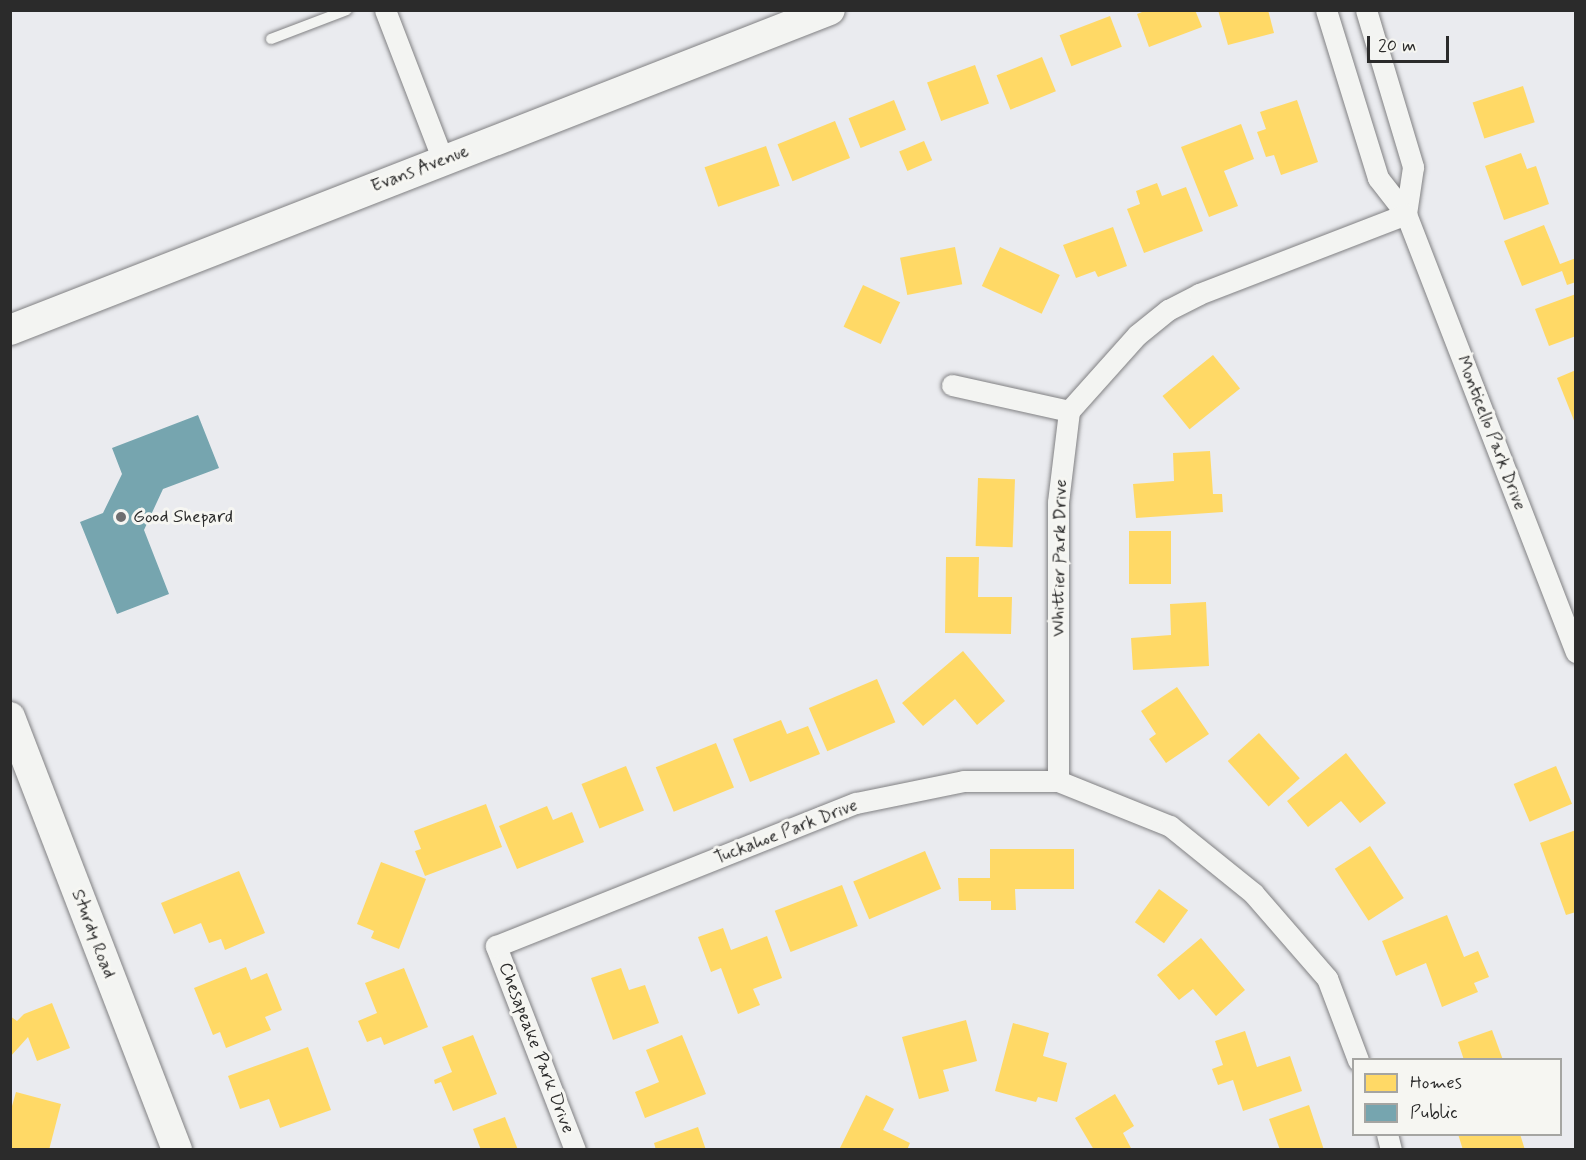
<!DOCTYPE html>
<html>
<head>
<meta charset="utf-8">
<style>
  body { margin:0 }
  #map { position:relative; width:1586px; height:1160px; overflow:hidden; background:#eaebef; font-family:Mynerve,sans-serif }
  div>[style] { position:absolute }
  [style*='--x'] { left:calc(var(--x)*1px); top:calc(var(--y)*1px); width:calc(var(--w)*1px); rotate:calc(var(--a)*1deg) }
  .homes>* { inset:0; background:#ffd966; transform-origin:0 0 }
  .public>* { inset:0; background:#76a5af }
  .roads { filter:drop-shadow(0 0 2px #818183) drop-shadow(0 0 2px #818183) }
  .lane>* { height:10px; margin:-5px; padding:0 5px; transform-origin:5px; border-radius:5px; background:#f3f4f2 }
  .street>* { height:21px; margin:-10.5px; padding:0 10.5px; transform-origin:10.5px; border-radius:10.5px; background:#f3f4f2 }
  .secondary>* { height:30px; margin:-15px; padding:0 15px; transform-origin:15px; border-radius:15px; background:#f3f4f2 }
  .dots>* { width:16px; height:16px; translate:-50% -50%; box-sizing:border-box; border:3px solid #f6f6f2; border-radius:50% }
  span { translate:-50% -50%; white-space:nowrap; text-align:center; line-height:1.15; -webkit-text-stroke:6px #f6f6f2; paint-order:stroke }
  .street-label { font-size:18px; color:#2b2b2b }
  .poi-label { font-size:18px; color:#2b2b2b }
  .left { translate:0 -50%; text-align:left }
  .frame { position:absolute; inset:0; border:12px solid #2b2b2b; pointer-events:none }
  .legend { position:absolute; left:1352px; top:1058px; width:210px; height:78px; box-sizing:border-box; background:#f6f6f2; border:2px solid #a5a5a2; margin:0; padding:8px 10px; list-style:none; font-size:18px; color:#2b2b2b }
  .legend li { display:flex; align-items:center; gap:12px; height:30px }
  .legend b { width:30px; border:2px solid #a5a5a2 }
  .scale { position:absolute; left:1367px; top:36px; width:82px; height:27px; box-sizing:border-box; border:3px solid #2b2b2b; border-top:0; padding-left:8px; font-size:18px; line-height:21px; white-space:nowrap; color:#2b2b2b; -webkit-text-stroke:4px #f6f6f2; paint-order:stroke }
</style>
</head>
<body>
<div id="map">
  <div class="homes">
    <i style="clip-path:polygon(1147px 10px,1195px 10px,1202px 27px,1149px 47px,1137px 14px)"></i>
    <i style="clip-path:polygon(1218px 10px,1268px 10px,1274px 33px,1228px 45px)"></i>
    <i style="left:1110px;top:16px;width:33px;height:54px;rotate:69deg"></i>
    <i style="left:1042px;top:57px;width:37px;height:49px;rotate:68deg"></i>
    <i style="left:975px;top:65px;width:41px;height:51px;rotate:70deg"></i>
    <i style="left:1523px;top:86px;width:38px;height:53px;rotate:72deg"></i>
    <i style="left:894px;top:100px;width:32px;height:49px;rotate:68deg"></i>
    <i style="clip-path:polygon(1297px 100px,1318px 162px,1281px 175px,1274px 155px,1266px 157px,1257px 132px,1266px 129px,1260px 112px)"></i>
    <i style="left:835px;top:121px;width:40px;height:62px;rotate:68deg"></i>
    <i style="clip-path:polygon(1241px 124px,1254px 159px,1224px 171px,1238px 206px,1209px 217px,1181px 147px)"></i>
    <i style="left:924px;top:141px;width:21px;height:27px;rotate:67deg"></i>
    <i style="left:766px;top:146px;width:42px;height:65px;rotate:71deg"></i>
    <i style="clip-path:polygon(1521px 153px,1527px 169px,1536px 166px,1549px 204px,1504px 220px,1485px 166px)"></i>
    <i style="clip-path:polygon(1157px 183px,1162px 196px,1186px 187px,1203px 231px,1144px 253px,1127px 209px,1140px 204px,1136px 191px)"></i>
    <i style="clip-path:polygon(1544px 225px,1560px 264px,1576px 258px,1576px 282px,1567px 285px,1562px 271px,1522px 286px,1504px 241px)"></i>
    <i style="clip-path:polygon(1113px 227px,1127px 266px,1098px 277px,1095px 271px,1076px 278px,1063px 245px)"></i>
    <i style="left:955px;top:247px;width:38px;height:56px;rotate:79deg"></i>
    <i style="left:1000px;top:247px;width:66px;height:43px;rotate:25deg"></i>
    <i style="left:863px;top:285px;width:41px;height:46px;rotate:25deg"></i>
    <i style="clip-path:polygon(1576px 294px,1576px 336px,1549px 346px,1535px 309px)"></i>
    <i style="left:1213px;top:355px;width:43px;height:65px;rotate:51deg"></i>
    <i style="clip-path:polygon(1576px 370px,1576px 423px,1575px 423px,1557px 378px)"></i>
    <i style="clip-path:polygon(1210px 451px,1213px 494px,1222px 494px,1223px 512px,1136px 518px,1133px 484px,1174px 481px,1173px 453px)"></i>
    <i style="left:978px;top:478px;width:37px;height:68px;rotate:2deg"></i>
    <i style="left:1129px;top:531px;width:42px;height:53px"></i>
    <i style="clip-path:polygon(946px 557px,979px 557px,978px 597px,1012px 597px,1011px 634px,945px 633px)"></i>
    <i style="clip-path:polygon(1206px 602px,1209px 666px,1133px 670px,1131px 638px,1171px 635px,1170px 604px)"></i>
    <i style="clip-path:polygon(963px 651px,1005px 701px,977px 725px,955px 699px,923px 726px,902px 703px)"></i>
    <i style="left:877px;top:679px;width:47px;height:74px;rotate:67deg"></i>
    <i style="clip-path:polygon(1177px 687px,1209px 734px,1166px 763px,1149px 739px,1156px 734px,1141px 711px)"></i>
    <i style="clip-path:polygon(781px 720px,787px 734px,808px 726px,820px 754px,750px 782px,733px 739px)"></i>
    <i style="left:1259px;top:733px;width:61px;height:42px;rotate:48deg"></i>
    <i style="left:716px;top:743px;width:48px;height:65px;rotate:68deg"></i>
    <i style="clip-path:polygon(1346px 753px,1386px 803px,1360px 823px,1341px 801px,1308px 827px,1287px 801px)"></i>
    <i style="left:626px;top:766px;width:48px;height:48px;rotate:68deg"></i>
    <i style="left:1556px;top:766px;width:41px;height:46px;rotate:67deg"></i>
    <i style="clip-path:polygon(486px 804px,502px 847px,425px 876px,415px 851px,421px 849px,414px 831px)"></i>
    <i style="clip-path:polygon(547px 806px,553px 820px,572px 812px,584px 842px,517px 869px,499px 826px)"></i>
    <i style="clip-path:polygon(1576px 830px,1576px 912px,1566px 915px,1540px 843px)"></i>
    <i style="left:1370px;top:846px;width:62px;height:42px;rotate:57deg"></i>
    <i style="clip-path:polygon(990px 849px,1074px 849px,1074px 889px,1015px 889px,1016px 910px,991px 910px,991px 901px,959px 901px,958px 878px,990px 878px)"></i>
    <i style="left:925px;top:851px;width:41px;height:78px;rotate:67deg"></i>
    <i style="clip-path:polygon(381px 862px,426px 879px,399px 949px,371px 938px,374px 931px,357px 924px)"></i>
    <i style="clip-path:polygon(239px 871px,265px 933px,225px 950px,221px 939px,209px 943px,201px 923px,174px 934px,161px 903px)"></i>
    <i style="left:842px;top:885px;width:44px;height:72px;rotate:69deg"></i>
    <i style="left:1159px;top:889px;width:36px;height:41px;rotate:36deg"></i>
    <i style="clip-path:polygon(1447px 915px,1464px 957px,1478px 951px,1489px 977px,1474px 983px,1478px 992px,1442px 1007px,1426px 963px,1396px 976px,1382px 941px)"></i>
    <i style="clip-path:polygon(723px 928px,731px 950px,767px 936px,782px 978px,753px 989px,760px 1005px,738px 1014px,721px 968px,711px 972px,698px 937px)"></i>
    <i style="clip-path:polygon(1201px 938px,1245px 990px,1216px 1016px,1193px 989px,1179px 1000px,1157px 975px)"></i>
    <i style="clip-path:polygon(246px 967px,251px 980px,267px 973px,282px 1010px,265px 1017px,271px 1030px,226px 1048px,220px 1032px,213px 1035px,194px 988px)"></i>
    <i style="clip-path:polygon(404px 968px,428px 1027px,384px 1045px,381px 1037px,367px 1042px,358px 1021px,377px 1013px,365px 983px)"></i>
    <i style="clip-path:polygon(621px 968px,629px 990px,645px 985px,659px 1023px,613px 1040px,591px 978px)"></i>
    <i style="clip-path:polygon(52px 1003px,70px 1048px,37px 1061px,28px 1037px,10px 1057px,10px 1016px,17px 1021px,24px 1014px)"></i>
    <i style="clip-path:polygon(966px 1020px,977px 1061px,943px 1070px,949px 1091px,919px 1099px,902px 1037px)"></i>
    <i style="clip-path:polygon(1013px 1023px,1049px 1033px,1043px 1056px,1067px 1063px,1057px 1102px,1038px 1097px,1036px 1102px,995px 1091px)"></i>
    <i style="clip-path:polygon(1492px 1030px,1503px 1060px,1464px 1060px,1458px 1042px)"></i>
    <i style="clip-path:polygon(1245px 1031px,1257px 1067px,1290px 1056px,1302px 1091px,1243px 1111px,1233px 1080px,1218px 1085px,1212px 1069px,1223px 1065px,1215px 1041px)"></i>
    <i style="clip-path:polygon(473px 1035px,497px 1094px,453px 1111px,441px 1082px,435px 1084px,434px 1080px,452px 1072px,442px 1047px)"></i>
    <i style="clip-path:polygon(682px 1035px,706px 1094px,645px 1118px,635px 1092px,659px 1082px,646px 1050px)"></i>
    <i style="clip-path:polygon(308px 1047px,331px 1110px,280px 1128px,269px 1099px,240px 1109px,228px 1076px)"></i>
    <i style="clip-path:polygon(16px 1092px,61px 1104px,49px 1150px,10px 1150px,10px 1113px)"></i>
    <i style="clip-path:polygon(1115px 1094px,1134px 1126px,1123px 1133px,1132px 1150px,1094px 1150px,1075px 1118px)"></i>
    <i style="clip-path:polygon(866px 1095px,894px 1109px,883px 1130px,910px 1143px,907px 1150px,840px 1148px)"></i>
    <i style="clip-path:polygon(1309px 1105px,1324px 1150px,1280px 1150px,1269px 1119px)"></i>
    <i style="clip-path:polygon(505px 1117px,518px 1150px,481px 1150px,473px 1129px)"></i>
    <i style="clip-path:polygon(698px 1127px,706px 1150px,656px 1150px,654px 1143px)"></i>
    <i style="clip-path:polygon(1458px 1134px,1520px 1134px,1525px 1150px,1463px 1150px)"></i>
  </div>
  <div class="public">
    <i style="clip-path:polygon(198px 415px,219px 468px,163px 489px,144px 530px,169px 594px,117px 614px,80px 522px,103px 513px,122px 474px,112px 448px)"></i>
  </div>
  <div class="roads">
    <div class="lane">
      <i style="--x:271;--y:39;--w:81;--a:-20.9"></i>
    </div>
    <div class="street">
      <i style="--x:385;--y:10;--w:161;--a:68.9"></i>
      <i style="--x:1326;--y:10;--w:176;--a:72.8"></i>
      <i style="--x:1378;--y:178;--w:46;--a:52.1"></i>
      <i style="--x:1406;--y:214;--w:470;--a:68.8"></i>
      <i style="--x:1366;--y:10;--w:164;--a:73.3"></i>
      <i style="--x:1413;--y:167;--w:48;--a:98.5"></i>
      <i style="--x:952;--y:385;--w:120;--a:12.5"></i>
      <i style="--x:1058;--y:781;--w:279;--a:-90"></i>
      <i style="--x:1058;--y:502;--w:92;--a:-83.1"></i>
      <i style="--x:1069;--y:411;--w:102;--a:-48.2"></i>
      <i style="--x:1137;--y:335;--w:40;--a:-39"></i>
      <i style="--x:1168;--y:310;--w:35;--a:-27"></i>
      <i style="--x:1199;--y:294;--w:222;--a:-21.1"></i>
      <i style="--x:1387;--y:1134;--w:16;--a:76"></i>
      <i style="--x:575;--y:1150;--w:219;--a:-111.2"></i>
      <i style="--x:496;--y:946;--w:387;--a:-21.7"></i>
      <i style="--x:856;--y:803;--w:110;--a:-11.5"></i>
      <i style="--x:964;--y:781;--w:94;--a:0"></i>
      <i style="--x:1058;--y:781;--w:121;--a:21.9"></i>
      <i style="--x:1170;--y:826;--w:107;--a:38.9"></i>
      <i style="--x:1253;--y:893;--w:113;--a:49"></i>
      <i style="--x:1327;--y:978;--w:88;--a:69.3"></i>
    </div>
    <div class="secondary">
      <i style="--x:10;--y:330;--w:880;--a:-21.32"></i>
      <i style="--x:10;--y:717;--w:464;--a:68.9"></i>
    </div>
  </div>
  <div class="dots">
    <i style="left:121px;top:517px;background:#6e6e70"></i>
  </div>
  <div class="street-label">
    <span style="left:420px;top:169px;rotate:-21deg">Evans Avenue</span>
    <span style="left:1491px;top:433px;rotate:69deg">Monticello Park Drive</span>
    <span style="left:1060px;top:558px;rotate:-89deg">Whittier Park Drive</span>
    <span style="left:786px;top:832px;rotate:-21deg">Tuckahoe Park Drive</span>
    <span style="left:93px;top:934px;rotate:69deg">Sturdy Road</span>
    <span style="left:536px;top:1048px;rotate:69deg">Chesapeake Park Drive</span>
  </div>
  <div class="poi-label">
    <span class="left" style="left:133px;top:517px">Good Shepard</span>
  </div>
  <div class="frame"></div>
  <ul class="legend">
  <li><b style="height:16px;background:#ffd966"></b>Homes</li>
  <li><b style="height:16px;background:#76a5af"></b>Public</li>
  </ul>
  <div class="scale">20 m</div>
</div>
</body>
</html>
